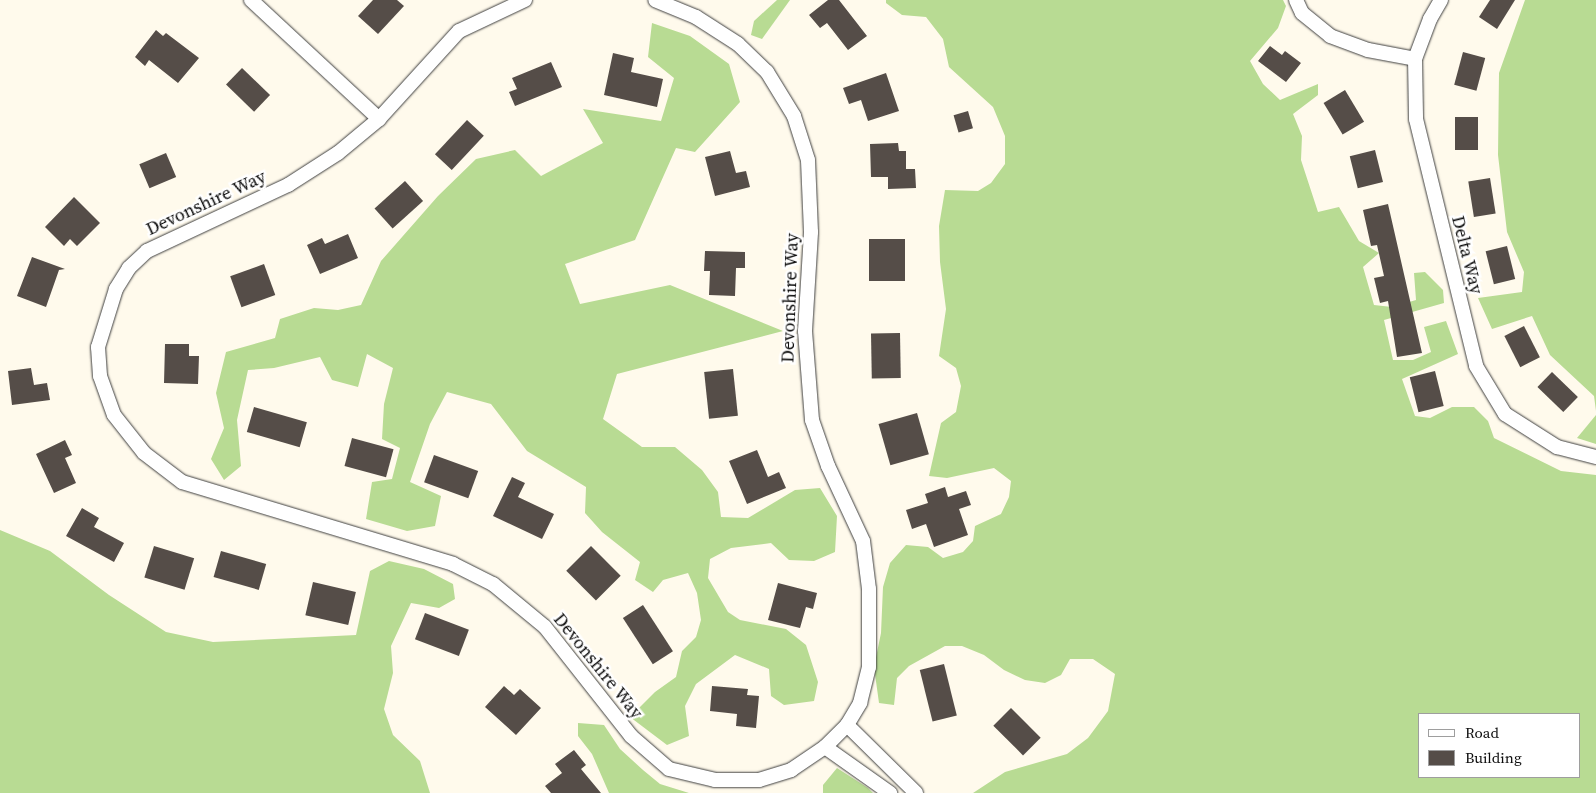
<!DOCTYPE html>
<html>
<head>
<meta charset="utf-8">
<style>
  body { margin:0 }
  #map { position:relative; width:1596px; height:793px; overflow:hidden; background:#fffaec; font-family:"Source Serif 4",serif }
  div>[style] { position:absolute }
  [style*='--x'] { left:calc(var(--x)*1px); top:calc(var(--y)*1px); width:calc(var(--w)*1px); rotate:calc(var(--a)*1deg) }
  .forest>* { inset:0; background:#b8db93 }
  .building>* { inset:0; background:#554d48; transform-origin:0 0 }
  .roads { filter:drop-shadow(0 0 1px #3f3f3f) drop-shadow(0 0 1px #3f3f3f) }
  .street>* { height:14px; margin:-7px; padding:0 7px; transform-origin:7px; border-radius:7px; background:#fff }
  span { translate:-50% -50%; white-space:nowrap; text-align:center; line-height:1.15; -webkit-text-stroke:5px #fff; paint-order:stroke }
  .street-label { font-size:18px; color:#0c0c0c }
  .legend { position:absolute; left:1418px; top:713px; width:162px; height:65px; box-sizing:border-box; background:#fff; border:1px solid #9e9e9e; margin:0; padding:6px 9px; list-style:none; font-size:15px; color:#0c0c0c }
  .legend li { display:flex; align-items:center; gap:10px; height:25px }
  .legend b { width:25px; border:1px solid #9e9e9e }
</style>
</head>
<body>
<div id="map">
  <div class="forest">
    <i style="clip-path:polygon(777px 0,790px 0,762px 39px,751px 35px,754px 21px)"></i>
    <i style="clip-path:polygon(evenodd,886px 0,1283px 0,1286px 6px,1278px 28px,1250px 61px,1263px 84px,1280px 100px,1318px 84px,1318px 95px,1293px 114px,1302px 136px,1301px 160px,1318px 212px,1339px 207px,1359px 241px,1379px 253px,1363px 267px,1374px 305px,1392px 307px,1416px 300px,1414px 273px,1425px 272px,1443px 290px,1444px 303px,1384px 320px,1393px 360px,1413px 360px,1431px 352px,1424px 327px,1446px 321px,1458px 354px,1402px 379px,1415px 416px,1430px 418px,1452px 407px,1474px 407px,1488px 421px,1494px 438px,1561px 471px,1596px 475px,1596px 793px,973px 793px,1005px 772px,1067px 754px,1088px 738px,1108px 711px,1115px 674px,1093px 659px,1070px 659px,1061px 675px,1045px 683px,1025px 680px,1004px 670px,984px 655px,962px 646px,945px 646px,909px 666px,897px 678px,894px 705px,879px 703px,874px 667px,881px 633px,883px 587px,890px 563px,906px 545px,928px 547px,943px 558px,963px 552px,973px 541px,975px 526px,1001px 514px,1009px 497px,1011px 481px,994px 468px,947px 478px,929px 476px,941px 423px,956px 412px,961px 386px,956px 368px,939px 356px,946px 309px,940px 262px,939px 226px,945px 190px,978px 191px,991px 183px,1005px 164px,1005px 136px,993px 107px,949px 67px,943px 39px,926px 17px,902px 15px,886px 3px,886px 0,1420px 714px,1580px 714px,1580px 777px,1420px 777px,1420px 714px)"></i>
    <i style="clip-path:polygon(1525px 0,1596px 0,1596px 411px,1594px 396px,1550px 355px,1532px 316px,1492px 329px,1478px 298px,1522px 292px,1524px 272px,1507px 232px,1498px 155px,1499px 73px)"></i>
    <i style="clip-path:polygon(652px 23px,690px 36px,729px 64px,740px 102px,695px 152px,676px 148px,635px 240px,565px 264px,580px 304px,670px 285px,783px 331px,617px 374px,603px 419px,642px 447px,675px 447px,702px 470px,718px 492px,721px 517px,748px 518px,795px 490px,820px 488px,837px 516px,835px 552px,814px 561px,789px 560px,771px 543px,731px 548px,710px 559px,708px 578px,728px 612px,740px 620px,786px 629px,806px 645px,818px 682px,814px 701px,784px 705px,771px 696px,769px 669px,735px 655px,696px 684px,685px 706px,689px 736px,667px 745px,630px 717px,655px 692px,676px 677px,682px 651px,696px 637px,701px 620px,697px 593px,688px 573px,663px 580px,653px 592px,635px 580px,640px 562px,602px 532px,585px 513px,586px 487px,527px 451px,491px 404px,447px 392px,430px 424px,410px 482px,441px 496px,435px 526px,407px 531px,366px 519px,372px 482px,392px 479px,400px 448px,382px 439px,384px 404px,393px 368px,367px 354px,358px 387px,332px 380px,320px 357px,274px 368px,248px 370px,237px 420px,241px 466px,224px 480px,211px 459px,224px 428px,216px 393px,226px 352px,275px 338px,280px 319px,314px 308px,338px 310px,361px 305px,381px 261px,438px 196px,476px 159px,515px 150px,541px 176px,603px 143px,583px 109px,661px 121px,674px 78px,648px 57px)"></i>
    <i style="clip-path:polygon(1596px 415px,1596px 444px,1577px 438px)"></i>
    <i style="clip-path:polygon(0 530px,50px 551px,109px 595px,166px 632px,213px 642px,356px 635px,370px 571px,389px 561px,424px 569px,453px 584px,455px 599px,439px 608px,411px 603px,391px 646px,393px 673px,384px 709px,393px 735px,420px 761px,430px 793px,0 793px)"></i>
    <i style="clip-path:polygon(578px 723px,604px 725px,620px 749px,643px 770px,660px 784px,689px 793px,609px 793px,592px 754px,578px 736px)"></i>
    <i style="clip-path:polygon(837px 768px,868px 788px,873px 793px,823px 793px,823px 785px)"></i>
  </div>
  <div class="building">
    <i style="clip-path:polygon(373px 0,397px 0,404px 6px,378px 34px,358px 16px)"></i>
    <i style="clip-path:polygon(828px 0,839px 0,867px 36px,848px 50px,827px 23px,820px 28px,809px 15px)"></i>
    <i style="clip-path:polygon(1490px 0,1515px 0,1497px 29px,1479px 17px)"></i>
    <i style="clip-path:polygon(156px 30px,163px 36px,166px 33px,199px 58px,178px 83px,149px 60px,145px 66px,135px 57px)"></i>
    <i style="clip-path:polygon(1270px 46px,1282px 55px,1285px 51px,1301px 63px,1286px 82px,1258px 61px)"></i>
    <i style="left:1463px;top:52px;width:23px;height:34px;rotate:15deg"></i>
    <i style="clip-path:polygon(613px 53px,634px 58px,631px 72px,663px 79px,657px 107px,604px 95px)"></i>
    <i style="clip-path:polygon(551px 62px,562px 87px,515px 106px,509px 92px,517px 89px,512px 78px)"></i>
    <i style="left:242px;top:68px;width:39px;height:23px;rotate:44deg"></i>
    <i style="clip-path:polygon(886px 73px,899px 111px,868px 121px,861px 100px,849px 104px,843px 88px)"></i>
    <i style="left:1345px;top:90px;width:37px;height:25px;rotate:59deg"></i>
    <i style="left:968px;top:111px;width:18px;height:15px;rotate:74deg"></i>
    <i style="left:1455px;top:117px;width:23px;height:33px"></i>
    <i style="left:467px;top:120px;width:23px;height:47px;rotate:43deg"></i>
    <i style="clip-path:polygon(898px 143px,899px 151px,906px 151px,906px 169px,915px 169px,916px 188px,888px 189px,888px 177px,871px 177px,870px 144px)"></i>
    <i style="left:1375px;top:150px;width:33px;height:26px;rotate:76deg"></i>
    <i style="clip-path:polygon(730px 151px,736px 173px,746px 171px,750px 187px,715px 196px,705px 157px)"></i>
    <i style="left:166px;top:153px;width:26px;height:29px;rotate:67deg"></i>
    <i style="left:1490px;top:178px;width:36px;height:22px;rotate:81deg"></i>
    <i style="left:405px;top:181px;width:27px;height:41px;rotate:48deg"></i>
    <i style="clip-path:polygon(74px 197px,100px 223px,77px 246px,70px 239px,64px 246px,45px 227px)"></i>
    <i style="clip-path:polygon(1388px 204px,1422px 353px,1397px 357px,1388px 301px,1380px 303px,1374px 278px,1384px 276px,1377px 245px,1371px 246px,1363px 210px)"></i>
    <i style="clip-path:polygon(348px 234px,358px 258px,320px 274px,307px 245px,322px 238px,325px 244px)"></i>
    <i style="left:869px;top:239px;width:36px;height:42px"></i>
    <i style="left:1507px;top:246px;width:34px;height:22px;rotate:76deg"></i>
    <i style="clip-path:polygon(705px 251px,745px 252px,745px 268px,736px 268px,735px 296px,709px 295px,710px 271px,704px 271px)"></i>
    <i style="clip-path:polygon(32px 257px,65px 269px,59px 270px,46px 307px,17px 296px)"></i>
    <i style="left:264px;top:264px;width:33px;height:36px;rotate:70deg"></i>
    <i style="left:1524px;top:326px;width:35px;height:22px;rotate:63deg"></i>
    <i style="left:900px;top:333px;width:45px;height:29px;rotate:89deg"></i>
    <i style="clip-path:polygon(165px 344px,189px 344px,189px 356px,199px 356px,198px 384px,164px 383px)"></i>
    <i style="clip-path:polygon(31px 368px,34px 385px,47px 383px,50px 400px,12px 405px,8px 371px)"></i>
    <i style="left:733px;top:369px;width:47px;height:29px;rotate:84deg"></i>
    <i style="left:1435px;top:371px;width:36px;height:26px;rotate:76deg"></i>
    <i style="left:1552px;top:372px;width:36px;height:21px;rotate:44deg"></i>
    <i style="left:254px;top:407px;width:55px;height:26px;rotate:16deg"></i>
    <i style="left:917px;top:413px;width:43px;height:40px;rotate:74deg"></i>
    <i style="left:352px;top:438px;width:43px;height:29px;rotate:15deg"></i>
    <i style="clip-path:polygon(65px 440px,72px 455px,65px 458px,76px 483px,54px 493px,36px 454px)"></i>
    <i style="clip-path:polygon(757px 450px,768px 477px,779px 472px,786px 488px,747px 504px,729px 461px)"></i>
    <i style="left:434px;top:455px;width:47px;height:29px;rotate:20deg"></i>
    <i style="clip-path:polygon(512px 477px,525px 483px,518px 497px,554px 514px,542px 539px,493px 516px)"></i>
    <i style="clip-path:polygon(945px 487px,948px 497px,966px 491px,971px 505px,959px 509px,968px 535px,934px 547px,926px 524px,912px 529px,906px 510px,928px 503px,925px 494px)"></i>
    <i style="clip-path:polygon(82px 508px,99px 518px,94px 527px,124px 543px,114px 562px,66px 536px)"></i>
    <i style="left:154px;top:546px;width:42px;height:33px;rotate:17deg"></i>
    <i style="left:591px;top:546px;width:42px;height:35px;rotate:45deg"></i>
    <i style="left:221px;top:551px;width:47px;height:27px;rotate:16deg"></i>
    <i style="left:313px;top:582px;width:44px;height:34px;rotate:13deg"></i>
    <i style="clip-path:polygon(778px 583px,817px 593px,813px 609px,806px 607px,800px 628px,768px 620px)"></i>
    <i style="left:643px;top:605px;width:55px;height:24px;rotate:57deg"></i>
    <i style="left:425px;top:613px;width:47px;height:28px;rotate:21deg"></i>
    <i style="left:944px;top:664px;width:53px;height:25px;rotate:76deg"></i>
    <i style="clip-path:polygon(504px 686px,514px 695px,520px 689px,541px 708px,516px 735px,485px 707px)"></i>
    <i style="clip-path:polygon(712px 686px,748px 689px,747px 695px,759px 696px,756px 728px,736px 726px,737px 714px,710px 711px)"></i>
    <i style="left:1011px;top:708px;width:42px;height:25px;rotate:45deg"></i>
    <i style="clip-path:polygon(574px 750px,586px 765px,581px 769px,601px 793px,551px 793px,545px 786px,562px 773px,555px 764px)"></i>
  </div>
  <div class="roads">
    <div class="street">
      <i style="--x:251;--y:0;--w:175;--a:42.9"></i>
      <i style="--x:525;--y:0;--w:73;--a:154.8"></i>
      <i style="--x:459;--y:31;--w:119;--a:132.3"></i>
      <i style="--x:379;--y:119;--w:53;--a:140.3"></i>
      <i style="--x:338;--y:153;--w:59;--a:147.4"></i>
      <i style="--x:288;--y:185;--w:156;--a:154.9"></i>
      <i style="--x:147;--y:251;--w:25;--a:137"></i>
      <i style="--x:129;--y:268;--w:25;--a:122"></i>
      <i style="--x:116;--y:289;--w:61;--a:107.2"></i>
      <i style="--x:98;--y:347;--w:29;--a:86"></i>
      <i style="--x:100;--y:376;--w:41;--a:70.3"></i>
      <i style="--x:114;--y:415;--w:48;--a:51.7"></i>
      <i style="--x:144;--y:453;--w:48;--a:37.3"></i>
      <i style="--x:182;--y:482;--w:283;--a:16.8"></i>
      <i style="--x:453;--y:564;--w:45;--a:26.6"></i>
      <i style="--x:493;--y:584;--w:67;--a:39.6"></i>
      <i style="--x:545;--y:627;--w:139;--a:51.7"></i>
      <i style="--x:631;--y:736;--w:50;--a:41"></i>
      <i style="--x:669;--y:769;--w:47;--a:13.4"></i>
      <i style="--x:715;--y:780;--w:44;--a:0"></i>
      <i style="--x:759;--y:780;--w:34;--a:-17"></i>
      <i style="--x:791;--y:770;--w:41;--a:-34.1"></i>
      <i style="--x:825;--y:747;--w:31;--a:-45"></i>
      <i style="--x:847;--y:725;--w:26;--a:-59"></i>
      <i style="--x:860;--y:703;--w:37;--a:-76"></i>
      <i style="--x:869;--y:667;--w:78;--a:-90"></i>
      <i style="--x:869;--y:589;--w:48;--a:-97.1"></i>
      <i style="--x:863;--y:541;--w:83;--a:-115"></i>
      <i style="--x:828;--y:466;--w:49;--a:-109.2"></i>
      <i style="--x:812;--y:420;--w:89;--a:-94.5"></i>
      <i style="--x:805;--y:331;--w:99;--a:-86.5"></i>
      <i style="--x:811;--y:232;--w:72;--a:-92.4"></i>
      <i style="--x:808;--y:160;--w:46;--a:-107.7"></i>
      <i style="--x:794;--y:116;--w:52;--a:-121.5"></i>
      <i style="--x:767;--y:72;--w:40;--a:-136"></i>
      <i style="--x:738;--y:44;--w:50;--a:-147.3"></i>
      <i style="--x:696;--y:17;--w:44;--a:-157.5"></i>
      <i style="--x:1296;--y:0;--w:14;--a:65"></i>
      <i style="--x:1302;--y:13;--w:36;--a:39"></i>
      <i style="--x:1330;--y:36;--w:40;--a:20.2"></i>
      <i style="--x:1368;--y:50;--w:48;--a:10.8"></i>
      <i style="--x:1441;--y:0;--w:22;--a:120"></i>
      <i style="--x:1430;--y:19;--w:43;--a:110.6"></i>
      <i style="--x:1415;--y:59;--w:60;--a:89"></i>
      <i style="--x:1416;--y:119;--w:254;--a:76.3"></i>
      <i style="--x:1476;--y:366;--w:56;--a:58.9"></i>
      <i style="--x:1505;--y:414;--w:62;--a:32.4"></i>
      <i style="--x:1557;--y:447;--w:40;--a:14.4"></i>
      <i style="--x:847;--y:725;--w:97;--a:44.6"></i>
      <i style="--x:825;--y:747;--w:80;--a:35.3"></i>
    </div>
  </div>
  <div class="street-label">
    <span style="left:206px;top:203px;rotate:-25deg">Devonshire Way</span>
    <span style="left:1467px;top:255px;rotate:76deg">Delta Way</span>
    <span style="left:790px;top:298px;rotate:-88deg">Devonshire Way</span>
    <span style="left:598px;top:666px;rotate:51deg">Devonshire Way</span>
  </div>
  <ul class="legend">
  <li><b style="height:6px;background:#fff"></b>Road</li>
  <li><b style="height:14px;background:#554d48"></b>Building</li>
  </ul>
</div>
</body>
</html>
